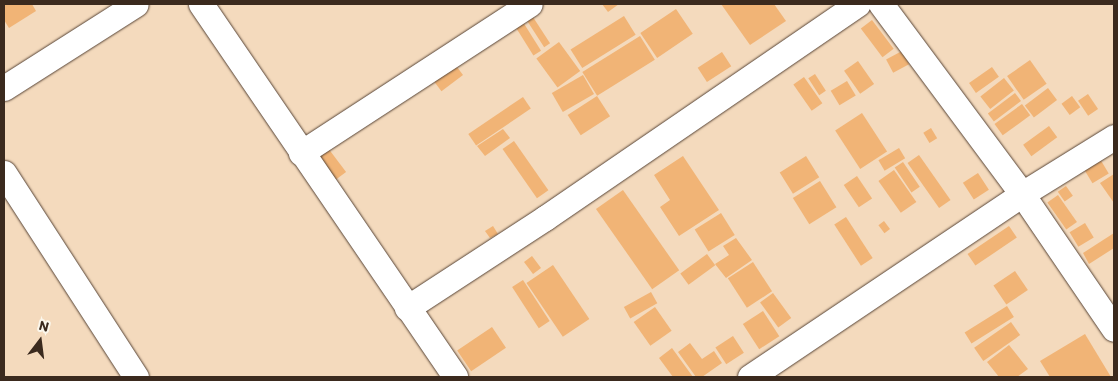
<!DOCTYPE html>
<html>
<head>
<meta charset="utf-8">
<style>
  body { margin:0 }
  #map { position:relative; width:1118px; height:381px; overflow:hidden; background:#f4dabd; font-family:Itim,sans-serif }
  div>[style] { position:absolute }
  [style*='--x'] { left:calc(var(--x)*1px); top:calc(var(--y)*1px); width:calc(var(--w)*1px); rotate:calc(var(--a)*1deg) }
  .building>* { inset:0; background:#f1b476; transform-origin:0 0 }
  .roads { filter:drop-shadow(0 0 1px #574436) drop-shadow(0 0 1px #574436) }
  .street>* { height:25px; margin:-12.5px; padding:0 12.5px; transform-origin:12.5px; border-radius:12.5px; background:#fff }
  span { translate:-50% -50%; white-space:nowrap; text-align:center; line-height:1.15; -webkit-text-stroke:4px #fbf7ec; paint-order:stroke }
  .frame { position:absolute; inset:0; border:5px solid #3b2a1e; pointer-events:none }
  .north { position:absolute; left:15px; top:316px; width:50px; height:50px; -webkit-text-stroke:4px #fbf7ec; paint-order:stroke; rotate:15deg; font-size:14px; font-weight:700; line-height:20px; text-align:center; color:#3b2a1e }
  .north::after { content:''; display:block; margin:auto; width:18px; height:22px; background:#3b2a1e; clip-path:polygon(50% 0,100% 100%,50% 72%,0 100%) }
</style>
</head>
<body>
<div id="map">
  <div class="building">
    <i style="clip-path:polygon(4px 4px,32px 4px,36px 11px,9px 28px,4px 20px)"></i>
    <i style="clip-path:polygon(602px 4px,619px 4px,608px 12px)"></i>
    <i style="clip-path:polygon(721px 4px,774px 4px,786px 21px,750px 45px)"></i>
    <i style="left:676px;top:9px;width:30px;height:43px;rotate:56deg"></i>
    <i style="left:531px;top:14px;width:35px;height:7px;rotate:57deg"></i>
    <i style="left:624px;top:16px;width:22px;height:63px;rotate:58deg"></i>
    <i style="left:872px;top:20px;width:36px;height:14px;rotate:53deg"></i>
    <i style="left:523px;top:22px;width:34px;height:9px;rotate:58deg"></i>
    <i style="left:640px;top:36px;width:28px;height:68px;rotate:58deg"></i>
    <i style="left:559px;top:42px;width:36px;height:28px;rotate:54deg"></i>
    <i style="left:902px;top:51px;width:15px;height:18px;rotate:62deg"></i>
    <i style="left:722px;top:52px;width:17px;height:29px;rotate:57deg"></i>
    <i style="left:1030px;top:60px;width:29px;height:28px;rotate:55deg"></i>
    <i style="left:858px;top:61px;width:28px;height:17px;rotate:55deg"></i>
    <i style="left:454px;top:63px;width:15px;height:27px;rotate:53deg"></i>
    <i style="left:992px;top:67px;width:12px;height:28px;rotate:55deg"></i>
    <i style="left:815px;top:74px;width:20px;height:8px;rotate:57deg"></i>
    <i style="left:583px;top:75px;width:22px;height:36px;rotate:60deg"></i>
    <i style="left:804px;top:77px;width:32px;height:13px;rotate:55deg"></i>
    <i style="left:1004px;top:78px;width:16px;height:30px;rotate:52deg"></i>
    <i style="left:847px;top:81px;width:17px;height:19px;rotate:59deg"></i>
    <i style="left:1048px;top:88px;width:15px;height:29px;rotate:53deg"></i>
    <i style="left:1015px;top:93px;width:10px;height:34px;rotate:53deg"></i>
    <i style="left:1088px;top:94px;width:18px;height:12px;rotate:56deg"></i>
    <i style="left:597px;top:96px;width:24px;height:35px;rotate:57deg"></i>
    <i style="left:1072px;top:96px;width:14px;height:13px;rotate:54deg"></i>
    <i style="left:523px;top:97px;width:14px;height:66px;rotate:56deg"></i>
    <i style="left:1022px;top:104px;width:14px;height:34px;rotate:54deg"></i>
    <i style="left:862px;top:113px;width:46px;height:32px;rotate:57deg"></i>
    <i style="left:1049px;top:126px;width:14px;height:32px;rotate:54deg"></i>
    <i style="left:931px;top:128px;width:12px;height:9px;rotate:59deg"></i>
    <i style="clip-path:polygon(503px 129px,510px 138px,485px 156px,477px 146px)"></i>
    <i style="left:514px;top:141px;width:60px;height:14px;rotate:55deg"></i>
    <i style="left:328px;top:148px;width:30px;height:16px;rotate:53deg"></i>
    <i style="left:899px;top:148px;width:12px;height:24px;rotate:59deg"></i>
    <i style="left:919px;top:155px;width:55px;height:14px;rotate:55deg"></i>
    <i style="clip-path:polygon(683px 156px,719px 210px,679px 236px,660px 207px,670px 200px,654px 175px)"></i>
    <i style="left:806px;top:156px;width:25px;height:31px;rotate:58deg"></i>
    <i style="left:1100px;top:159px;width:17px;height:19px;rotate:59deg"></i>
    <i style="left:903px;top:162px;width:30px;height:10px;rotate:56deg"></i>
    <i style="left:894px;top:170px;width:39px;height:19px;rotate:55deg"></i>
    <i style="left:978px;top:173px;width:20px;height:18px;rotate:57deg"></i>
    <i style="clip-path:polygon(1114px 174px,1114px 203px,1100px 183px)"></i>
    <i style="left:857px;top:176px;width:27px;height:16px;rotate:56deg"></i>
    <i style="left:820px;top:181px;width:31px;height:32px;rotate:58deg"></i>
    <i style="left:1066px;top:186px;width:12px;height:10px;rotate:55deg"></i>
    <i style="left:623px;top:190px;width:98px;height:33px;rotate:55deg"></i>
    <i style="left:1058px;top:195px;width:33px;height:13px;rotate:55deg"></i>
    <i style="left:721px;top:213px;width:26px;height:31px;rotate:58deg"></i>
    <i style="left:846px;top:217px;width:49px;height:14px;rotate:57deg"></i>
    <i style="left:884px;top:221px;width:10px;height:7px;rotate:53deg"></i>
    <i style="left:1085px;top:223px;width:17px;height:18px;rotate:59deg"></i>
    <i style="clip-path:polygon(493px 226px,498px 234px,490px 238px,485px 231px)"></i>
    <i style="left:1009px;top:226px;width:14px;height:50px;rotate:56deg"></i>
    <i style="clip-path:polygon(1114px 233px,1114px 248px,1089px 264px,1083px 253px)"></i>
    <i style="clip-path:polygon(736px 238px,752px 260px,726px 278px,715px 264px,729px 255px,723px 246px)"></i>
    <i style="left:707px;top:254px;width:14px;height:33px;rotate:54deg"></i>
    <i style="left:532px;top:256px;width:15px;height:10px;rotate:53deg"></i>
    <i style="left:753px;top:262px;width:35px;height:30px;rotate:57deg"></i>
    <i style="left:553px;top:265px;width:65px;height:32px;rotate:56deg"></i>
    <i style="left:1015px;top:271px;width:23px;height:26px;rotate:56deg"></i>
    <i style="left:523px;top:280px;width:49px;height:13px;rotate:57deg"></i>
    <i style="left:651px;top:292px;width:13px;height:31px;rotate:61deg"></i>
    <i style="left:773px;top:293px;width:31px;height:16px;rotate:54deg"></i>
    <i style="left:1007px;top:306px;width:13px;height:50px;rotate:58deg"></i>
    <i style="left:655px;top:307px;width:29px;height:26px;rotate:55deg"></i>
    <i style="left:763px;top:311px;width:30px;height:24px;rotate:57deg"></i>
    <i style="left:1011px;top:322px;width:16px;height:45px;rotate:55deg"></i>
    <i style="left:492px;top:327px;width:25px;height:42px;rotate:56deg"></i>
    <i style="clip-path:polygon(1085px 334px,1111px 377px,1050px 377px,1040px 361px)"></i>
    <i style="left:733px;top:336px;width:20px;height:21px;rotate:57deg"></i>
    <i style="clip-path:polygon(690px 343px,702px 359px,714px 351px,722px 363px,702px 377px,696px 377px,678px 352px)"></i>
    <i style="clip-path:polygon(1009px 345px,1028px 369px,1017px 377px,999px 377px,987px 362px)"></i>
    <i style="clip-path:polygon(672px 348px,693px 377px,673px 377px,659px 358px)"></i>
  </div>
  <div class="roads">
    <div class="street">
      <i style="--x:201;--y:4;--w:451;--a:55.7"></i>
      <i style="--x:881;--y:4;--w:237;--a:53.4"></i>
      <i style="--x:1022;--y:194;--w:163;--a:55.7"></i>
      <i style="--x:4;--y:88;--w:156;--a:-32.5"></i>
      <i style="--x:301;--y:153;--w:273;--a:-33.1"></i>
      <i style="--x:4;--y:173;--w:243;--a:57.1"></i>
      <i style="--x:407;--y:308;--w:165;--a:-33.1"></i>
      <i style="--x:545;--y:218;--w:379;--a:-34.4"></i>
      <i style="--x:750;--y:377;--w:328;--a:-33.9"></i>
      <i style="--x:1022;--y:194;--w:108;--a:-31.8"></i>
    </div>
  </div>
  <div class="frame"></div>
  <div class="north">N</div>
</div>
</body>
</html>
